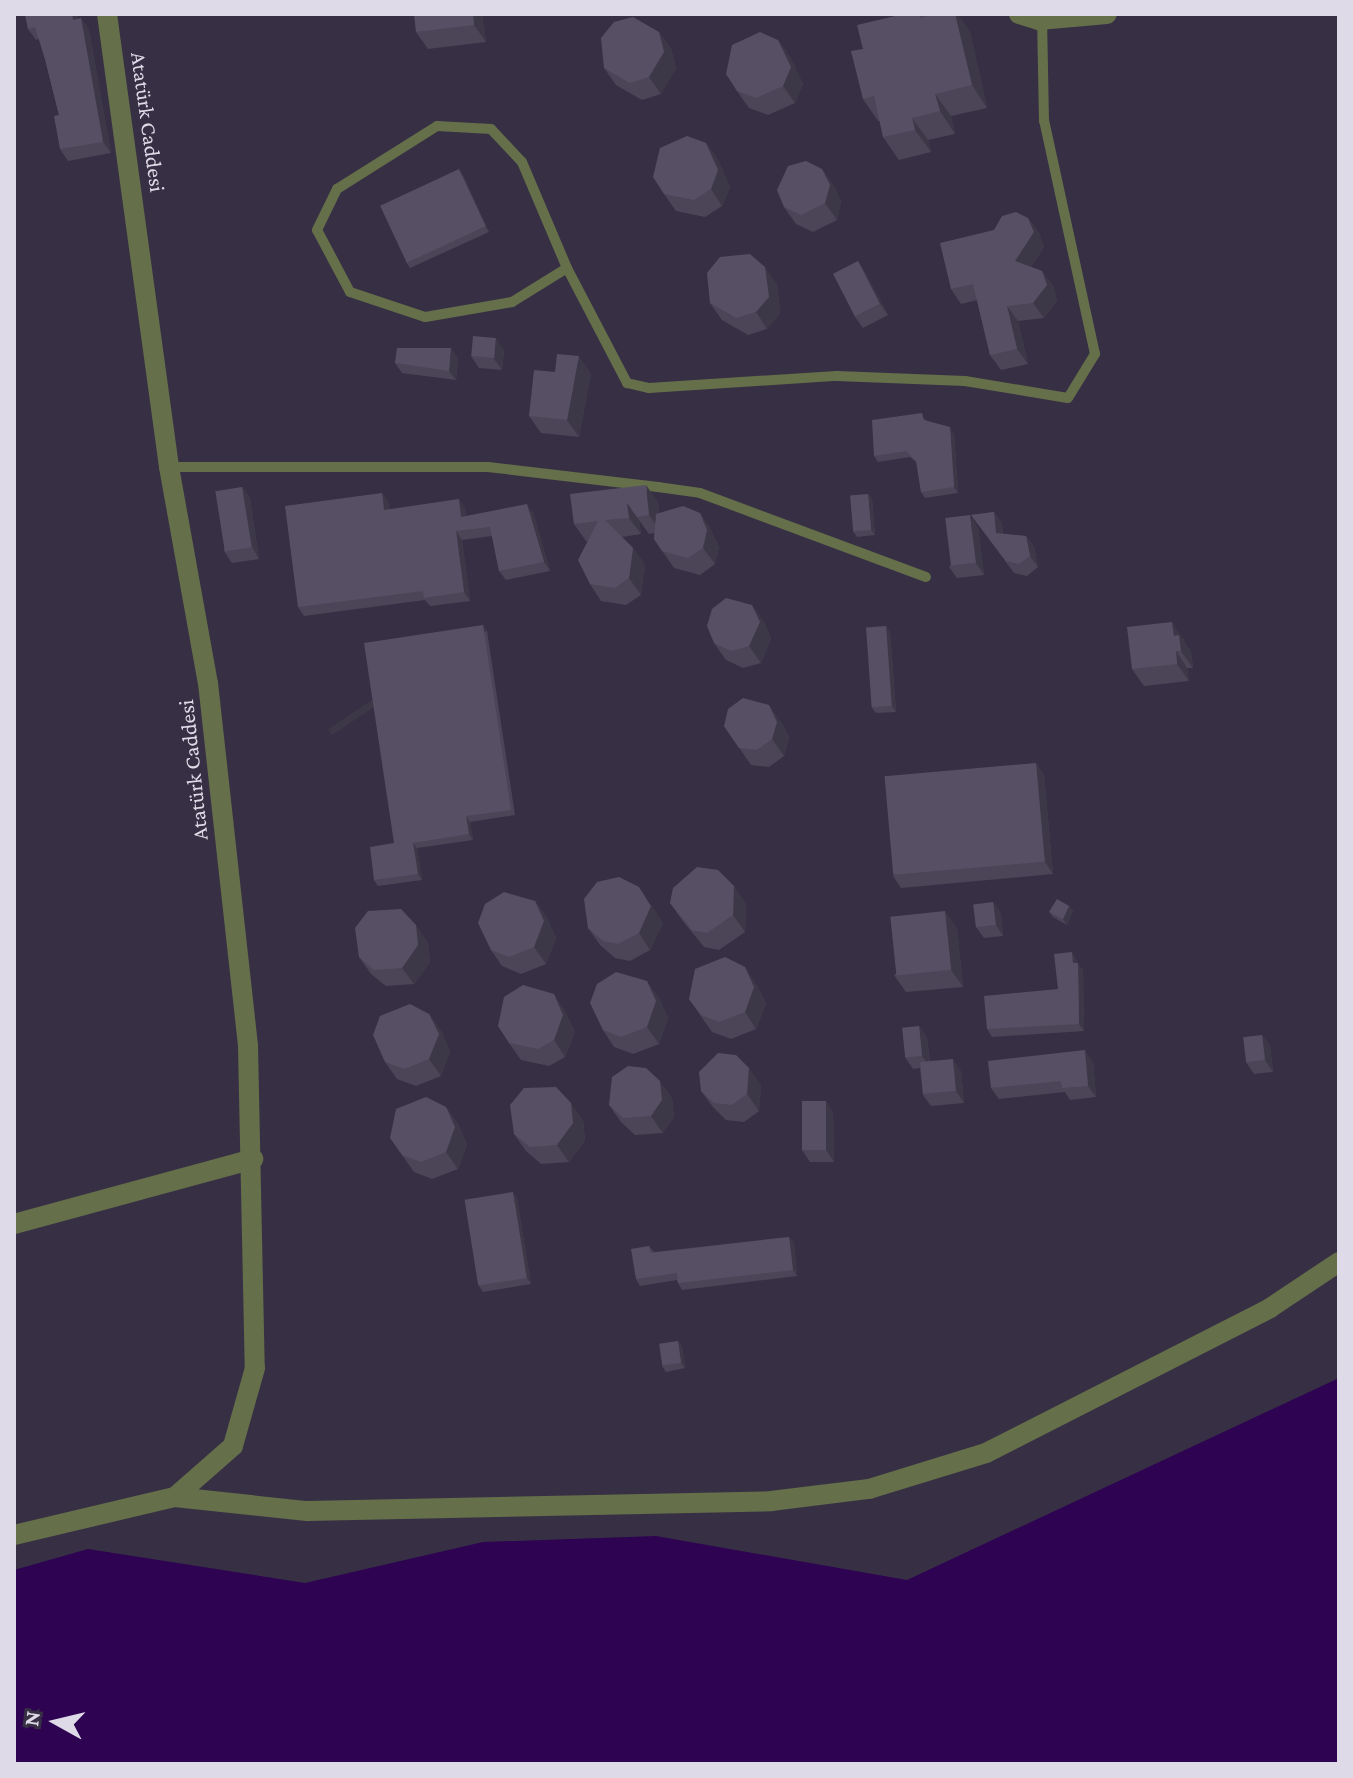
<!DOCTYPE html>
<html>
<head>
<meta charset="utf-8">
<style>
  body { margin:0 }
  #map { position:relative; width:1353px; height:1778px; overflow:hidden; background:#373044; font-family:"Crimson Pro",serif }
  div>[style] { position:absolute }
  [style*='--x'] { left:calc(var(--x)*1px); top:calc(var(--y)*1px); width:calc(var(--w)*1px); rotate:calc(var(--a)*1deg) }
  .water>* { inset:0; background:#2d0352 }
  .service>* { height:10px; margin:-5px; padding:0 5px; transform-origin:5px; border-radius:5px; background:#656f4a }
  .minor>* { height:20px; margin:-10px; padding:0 10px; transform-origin:10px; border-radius:10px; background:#656f4a }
  .wall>* { inset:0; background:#4b4557 }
  .shaded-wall>* { inset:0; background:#3d3847; transform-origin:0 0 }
  .building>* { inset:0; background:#575065; transform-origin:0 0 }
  span { translate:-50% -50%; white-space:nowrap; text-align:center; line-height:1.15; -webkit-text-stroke:8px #373044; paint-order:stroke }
  .street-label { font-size:22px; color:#dfdae7 }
  .frame { position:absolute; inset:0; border:16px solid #dfdae7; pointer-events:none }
  .north { position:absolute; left:16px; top:1682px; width:80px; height:80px; -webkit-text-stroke:6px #373044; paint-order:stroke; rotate:278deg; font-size:22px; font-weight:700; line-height:32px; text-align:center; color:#dfdae7 }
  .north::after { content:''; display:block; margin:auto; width:28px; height:36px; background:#dfdae7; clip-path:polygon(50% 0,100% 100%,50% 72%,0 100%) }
</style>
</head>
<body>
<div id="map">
  <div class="water">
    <i style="clip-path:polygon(1339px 1378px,1339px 1764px,14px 1764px,14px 1570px,88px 1549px,305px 1583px,483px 1542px,656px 1536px,907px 1580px)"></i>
  </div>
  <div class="service">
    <i style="--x:567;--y:268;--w:65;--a:148.3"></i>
    <i style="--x:512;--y:302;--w:88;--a:170.2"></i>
    <i style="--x:425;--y:317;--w:79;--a:-161.6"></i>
    <i style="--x:350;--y:292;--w:70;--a:-118"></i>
    <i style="--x:317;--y:230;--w:46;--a:-64"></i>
    <i style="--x:337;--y:189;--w:118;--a:-32.2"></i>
    <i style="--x:437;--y:126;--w:54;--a:3.2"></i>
    <i style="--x:491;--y:129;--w:45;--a:46.8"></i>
    <i style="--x:522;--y:162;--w:115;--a:67"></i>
    <i style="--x:567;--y:268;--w:130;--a:62.4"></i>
    <i style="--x:627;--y:383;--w:23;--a:13"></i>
    <i style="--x:649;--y:388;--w:188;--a:-3.7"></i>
    <i style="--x:837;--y:376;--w:128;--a:2.2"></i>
    <i style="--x:965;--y:381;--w:104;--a:9.4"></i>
    <i style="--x:1068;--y:398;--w:52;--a:-58.5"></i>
    <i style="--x:1095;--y:354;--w:239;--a:-102.3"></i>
    <i style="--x:1044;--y:121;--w:101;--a:-91.1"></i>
    <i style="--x:169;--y:467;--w:319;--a:0"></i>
    <i style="--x:488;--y:467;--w:171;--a:6.7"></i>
    <i style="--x:658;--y:487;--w:42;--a:8.1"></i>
    <i style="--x:700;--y:493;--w:241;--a:20.4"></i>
  </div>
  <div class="minor">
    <i style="--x:107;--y:14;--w:457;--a:82.2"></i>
    <i style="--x:169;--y:467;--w:219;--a:79.8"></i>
    <i style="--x:208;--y:683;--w:365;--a:83.7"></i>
    <i style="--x:248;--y:1046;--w:322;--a:88.8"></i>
    <i style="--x:255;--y:1368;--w:81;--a:105.8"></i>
    <i style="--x:233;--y:1446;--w:77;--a:138.7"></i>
    <i style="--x:1019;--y:14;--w:21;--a:17"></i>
    <i style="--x:1039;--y:20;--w:68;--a:-5"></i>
    <i style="--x:14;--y:1224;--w:248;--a:-15.2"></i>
    <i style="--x:14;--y:1535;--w:165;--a:-13.3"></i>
    <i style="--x:175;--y:1497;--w:133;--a:6.1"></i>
    <i style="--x:307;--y:1511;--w:464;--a:-1.2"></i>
    <i style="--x:771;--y:1501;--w:99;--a:-7"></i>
    <i style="--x:869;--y:1489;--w:122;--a:-17.1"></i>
    <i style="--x:986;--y:1453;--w:319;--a:-27"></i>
    <i style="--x:1270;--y:1308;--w:83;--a:-33.7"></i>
  </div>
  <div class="wall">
    <i style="clip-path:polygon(25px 14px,77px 14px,78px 19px,81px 18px,89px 30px,111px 153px,68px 161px,60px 149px,59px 115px,45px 59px,39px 39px,36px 40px,28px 29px)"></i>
    <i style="clip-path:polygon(482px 14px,486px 42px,428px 49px,416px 32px)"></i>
    <i style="clip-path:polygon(904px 14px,928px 14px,929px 15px,935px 14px,957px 14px,970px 32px,987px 108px,951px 116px,955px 134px,928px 140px,931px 152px,899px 160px,883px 137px,880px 121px,878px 121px,863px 99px,863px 49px)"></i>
    <i style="clip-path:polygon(659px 32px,671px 49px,676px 68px,661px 94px,642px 100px,616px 85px,604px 68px)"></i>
    <i style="clip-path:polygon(778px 40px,790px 57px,803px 84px,795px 103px,768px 115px,749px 108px,737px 91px)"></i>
    <i style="clip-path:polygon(706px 143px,718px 160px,730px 187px,722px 206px,705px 217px,676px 211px,664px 194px)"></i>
    <i style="clip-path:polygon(822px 169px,834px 186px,841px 202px,837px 220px,813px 232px,796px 224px,784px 207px)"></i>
    <i style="clip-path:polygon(463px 175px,489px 232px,410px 268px,406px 262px)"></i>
    <i style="clip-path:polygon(1028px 218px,1039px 233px,1044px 247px,1031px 267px,1042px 271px,1053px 286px,1057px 300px,1044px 318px,1018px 321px,1028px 364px,1001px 370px,990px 355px,977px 300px,961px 304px,951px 289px,994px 230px)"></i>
    <i style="clip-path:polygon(858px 261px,865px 272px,888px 315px,863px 328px,855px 317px)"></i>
    <i style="clip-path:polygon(777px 284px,780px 313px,767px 329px,748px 335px,722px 320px,710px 303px)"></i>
    <i style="clip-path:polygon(504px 350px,502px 370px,479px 368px,471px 356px)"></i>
    <i style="clip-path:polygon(458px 358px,456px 380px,402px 373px,395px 363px)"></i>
    <i style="clip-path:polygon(591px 373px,579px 437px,541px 433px,529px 416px)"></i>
    <i style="clip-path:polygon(926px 419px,926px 421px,954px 433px,958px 493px,925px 498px,921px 492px,917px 463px,910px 457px,878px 462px,874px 456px)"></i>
    <i style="clip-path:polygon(242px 487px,250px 498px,259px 559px,232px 563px,224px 551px)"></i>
    <i style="clip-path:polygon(382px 493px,388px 502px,389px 509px,465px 508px,466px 516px,533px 512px,550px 571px,506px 580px,499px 571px,492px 536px,462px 540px,470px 601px,430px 606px,425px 600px,304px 616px,298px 607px)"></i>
    <i style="clip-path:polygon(868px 494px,872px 499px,875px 535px,857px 537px,853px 531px)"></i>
    <i style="clip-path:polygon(658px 502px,659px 513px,700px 513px,711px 530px,719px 547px,715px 564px,700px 575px,674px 568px,654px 539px,654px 533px,649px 534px,639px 520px,641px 534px,622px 537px,633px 548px,645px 565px,641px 595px,626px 605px,601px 601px,590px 584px,588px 541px,586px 541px,574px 524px)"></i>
    <i style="clip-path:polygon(994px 512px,1002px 524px,1003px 534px,1026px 536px,1034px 547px,1038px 567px,1027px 576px,1014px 573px,971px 515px)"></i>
    <i style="clip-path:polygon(978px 527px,984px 575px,957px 578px,949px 567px)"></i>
    <i style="clip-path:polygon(764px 622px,771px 639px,761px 663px,743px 668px,726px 660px,714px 643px)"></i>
    <i style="clip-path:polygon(483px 625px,487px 631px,515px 815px,470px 822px,473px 840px,417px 848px,422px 880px,378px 886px,374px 880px,394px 843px)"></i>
    <i style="clip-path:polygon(886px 626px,890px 632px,896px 712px,876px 713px,872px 708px)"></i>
    <i style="clip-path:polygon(1184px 639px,1184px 642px,1191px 652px,1193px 668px,1187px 668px,1189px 681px,1144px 686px,1132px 669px)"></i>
    <i style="clip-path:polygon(781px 722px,789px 738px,784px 756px,769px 767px,751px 765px,724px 726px)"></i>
    <i style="clip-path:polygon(1036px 763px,1044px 775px,1053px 874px,901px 888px,893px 876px)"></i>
    <i style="clip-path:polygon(535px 901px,547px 918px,556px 938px,546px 964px,521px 974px,502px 966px,491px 950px)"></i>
    <i style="clip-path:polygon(993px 902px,1001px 914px,1003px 936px,984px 938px,976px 927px)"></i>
    <i style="clip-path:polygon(670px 903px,746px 903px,745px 932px,719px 950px,704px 947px,682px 920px)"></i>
    <i style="clip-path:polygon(1069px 906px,1073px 911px,1067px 925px,1053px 917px,1049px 912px)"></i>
    <i style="clip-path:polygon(663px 923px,650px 950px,630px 961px,615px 958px,600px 945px,588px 928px)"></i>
    <i style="clip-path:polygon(957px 928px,963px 987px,906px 992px,894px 975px)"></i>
    <i style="clip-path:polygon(428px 942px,430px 962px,414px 984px,386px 986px,371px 974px,359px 957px)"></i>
    <i style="clip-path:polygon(1077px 960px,1077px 963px,1083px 970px,1084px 1031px,992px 1037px,987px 1029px,1058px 989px)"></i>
    <i style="clip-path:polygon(756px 984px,766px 1004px,756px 1029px,731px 1039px,712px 1032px,689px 999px)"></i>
    <i style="clip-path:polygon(659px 998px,668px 1018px,659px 1044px,633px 1054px,614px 1047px,603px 1030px)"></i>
    <i style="clip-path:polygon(565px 1011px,575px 1032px,565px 1057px,549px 1066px,521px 1060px,509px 1043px)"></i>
    <i style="clip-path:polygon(429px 1014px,441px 1031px,450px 1051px,441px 1076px,416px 1086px,397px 1079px,385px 1062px)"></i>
    <i style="clip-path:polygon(919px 1026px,927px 1038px,930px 1062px,961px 1071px,964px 1103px,931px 1106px,923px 1095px,920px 1068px,913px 1069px,905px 1057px)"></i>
    <i style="clip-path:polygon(1262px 1035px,1270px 1046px,1273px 1072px,1254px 1074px,1246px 1062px)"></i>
    <i style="clip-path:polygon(1093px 1062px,1096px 1097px,1070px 1100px,1065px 1092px,999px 1099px,991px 1088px)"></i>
    <i style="clip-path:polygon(761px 1085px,759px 1111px,744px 1122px,726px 1120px,713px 1107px,701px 1091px)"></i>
    <i style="clip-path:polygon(672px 1098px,674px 1117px,663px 1133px,635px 1135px,621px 1122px,609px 1105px)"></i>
    <i style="clip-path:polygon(446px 1107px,458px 1124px,467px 1144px,458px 1169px,432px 1179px,414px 1172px,402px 1155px)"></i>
    <i style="clip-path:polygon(833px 1112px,834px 1162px,810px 1162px,802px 1150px)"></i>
    <i style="clip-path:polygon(583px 1120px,585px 1140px,569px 1162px,541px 1164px,526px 1151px,514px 1134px)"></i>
    <i style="clip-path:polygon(517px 1198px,531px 1284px,483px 1292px,479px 1286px)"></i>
    <i style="clip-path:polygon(789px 1237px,794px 1243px,797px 1276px,682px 1290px,678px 1283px,677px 1280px,640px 1286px,636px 1279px,649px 1246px,654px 1252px)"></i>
    <i style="clip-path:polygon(678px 1341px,682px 1347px,685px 1368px,666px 1372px,662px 1366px)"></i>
  </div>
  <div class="shaded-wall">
    <i style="clip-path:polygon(72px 14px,77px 14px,81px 32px,73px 20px)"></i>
    <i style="clip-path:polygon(473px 14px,482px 14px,486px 42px,474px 25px)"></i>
    <i style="clip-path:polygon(955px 14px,957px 14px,970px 32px,987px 108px,972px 85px)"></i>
    <i style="clip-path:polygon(81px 18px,89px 30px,111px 153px,103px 142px)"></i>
    <i style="clip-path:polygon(659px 32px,671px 49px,676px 68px,661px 94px,649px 77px)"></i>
    <i style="clip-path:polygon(778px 40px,790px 57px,803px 84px,795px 103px,783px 86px)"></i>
    <i style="clip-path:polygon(935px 94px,951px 116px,955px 134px,940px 111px)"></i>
    <i style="clip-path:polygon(912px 118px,928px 140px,931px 152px,915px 130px)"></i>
    <i style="clip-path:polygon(706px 143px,718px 160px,730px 187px,722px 206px,711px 189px)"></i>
    <i style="clip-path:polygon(459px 169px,463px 175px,489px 232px,485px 226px)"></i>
    <i style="clip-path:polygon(822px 169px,834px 186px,841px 202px,837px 220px,825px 203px)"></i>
    <i style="clip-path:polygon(1028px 218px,1039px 233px,1044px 247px,1025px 276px,1015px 261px)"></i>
    <i style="clip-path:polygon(858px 261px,865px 272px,888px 315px,880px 304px)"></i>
    <i style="clip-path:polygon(765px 267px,777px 284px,780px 313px,767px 329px,756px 312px)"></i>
    <i style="clip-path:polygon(1042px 271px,1053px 286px,1057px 300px,1044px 318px,1033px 303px)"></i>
    <i style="clip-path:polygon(1007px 306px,1018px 321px,1028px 364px,1017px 349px)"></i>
    <i style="clip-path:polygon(496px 338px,504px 350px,502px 370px,494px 359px)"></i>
    <i style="clip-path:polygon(451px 348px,458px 358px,456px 380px,449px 371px)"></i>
    <i style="clip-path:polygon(579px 356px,591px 373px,579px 437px,567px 420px)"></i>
    <i style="clip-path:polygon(950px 427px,954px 433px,958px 493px,954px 487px)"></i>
    <i style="clip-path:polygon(646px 485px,658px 502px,661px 532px,649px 515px)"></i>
    <i style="clip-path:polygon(242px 487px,250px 498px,259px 559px,252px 547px)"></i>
    <i style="clip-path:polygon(382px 493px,388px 502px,390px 518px,384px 510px)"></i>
    <i style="clip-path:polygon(868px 494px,872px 499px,875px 535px,871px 530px)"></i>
    <i style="clip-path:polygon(459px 499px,465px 508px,467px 525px,461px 517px)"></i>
    <i style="clip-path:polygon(627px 503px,639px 520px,641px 534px,629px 518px)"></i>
    <i style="clip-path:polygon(527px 504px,533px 512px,550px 571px,544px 562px)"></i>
    <i style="clip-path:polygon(994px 512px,1002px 524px,1004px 544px,996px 533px)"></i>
    <i style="clip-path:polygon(700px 513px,711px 530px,719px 547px,715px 564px,703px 548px)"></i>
    <i style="clip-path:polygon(970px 515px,978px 527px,984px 575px,976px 563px)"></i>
    <i style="clip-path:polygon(456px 531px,462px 540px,470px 601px,464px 592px)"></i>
    <i style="clip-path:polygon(1026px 536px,1034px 547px,1038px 567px,1030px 556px)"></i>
    <i style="clip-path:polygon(633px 548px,645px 565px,641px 595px,629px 578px)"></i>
    <i style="clip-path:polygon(752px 605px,764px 622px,771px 639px,761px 663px,749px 646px)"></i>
    <i style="clip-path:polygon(1172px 622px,1191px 652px,1193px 668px,1181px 651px,1174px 636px)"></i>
    <i style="left:483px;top:625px;width:7px;height:187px;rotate:56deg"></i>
    <i style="clip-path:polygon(886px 626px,890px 632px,896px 712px,892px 706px)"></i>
    <i style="clip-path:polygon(1176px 651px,1187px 668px,1189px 681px,1177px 664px)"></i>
    <i style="clip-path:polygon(769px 705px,781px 722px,789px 738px,784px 756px,772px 739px)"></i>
    <i style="clip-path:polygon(1036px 763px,1044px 775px,1053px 874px,1045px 862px)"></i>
    <i style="clip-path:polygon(466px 816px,470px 822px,473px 840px,469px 834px)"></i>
    <i style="clip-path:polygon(413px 843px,417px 848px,422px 880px,418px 874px)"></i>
    <i style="clip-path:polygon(734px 886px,746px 903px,745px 932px,733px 915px)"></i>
    <i style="clip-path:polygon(535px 901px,547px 918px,556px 938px,546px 964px,534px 947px)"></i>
    <i style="clip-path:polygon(993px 902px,1001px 914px,1003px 936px,996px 925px)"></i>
    <i style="clip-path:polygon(651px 904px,663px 923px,650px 950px,639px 933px)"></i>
    <i style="clip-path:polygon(1069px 906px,1073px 911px,1067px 925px,1063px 919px)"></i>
    <i style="clip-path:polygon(945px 911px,957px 928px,963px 987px,951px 970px)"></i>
    <i style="clip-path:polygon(416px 925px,428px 942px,430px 962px,414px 984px,402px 968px)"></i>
    <i style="clip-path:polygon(1072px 952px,1077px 960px,1078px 970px,1073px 963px)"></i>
    <i style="clip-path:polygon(1078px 963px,1083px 970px,1084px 1031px,1079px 1024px)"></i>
    <i style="clip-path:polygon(745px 967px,756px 984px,766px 1004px,756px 1029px,745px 1012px)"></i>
    <i style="clip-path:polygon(647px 981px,659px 998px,668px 1018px,659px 1044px,647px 1027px)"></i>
    <i style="clip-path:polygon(554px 994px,565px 1011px,575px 1032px,565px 1057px,554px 1040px)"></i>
    <i style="clip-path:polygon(429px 1014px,441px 1031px,450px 1051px,441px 1076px,429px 1059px)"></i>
    <i style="clip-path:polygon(919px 1026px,927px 1038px,930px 1067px,922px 1056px)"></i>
    <i style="clip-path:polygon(1262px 1035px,1270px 1046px,1273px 1072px,1265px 1060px)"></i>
    <i style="clip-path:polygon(1085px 1050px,1093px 1062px,1096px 1097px,1088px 1086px)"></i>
    <i style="clip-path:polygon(953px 1059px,961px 1071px,964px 1103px,956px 1091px)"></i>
    <i style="clip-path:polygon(749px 1068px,761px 1085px,759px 1111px,747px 1094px)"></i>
    <i style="clip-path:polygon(660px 1081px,672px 1098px,674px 1117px,663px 1133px,651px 1116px)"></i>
    <i style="clip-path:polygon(826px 1101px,833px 1112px,834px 1162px,826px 1150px)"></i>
    <i style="clip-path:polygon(571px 1103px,583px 1120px,585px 1140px,569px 1162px,557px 1145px)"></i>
    <i style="clip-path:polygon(446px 1107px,458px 1124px,467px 1144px,458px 1169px,446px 1152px)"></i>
    <i style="clip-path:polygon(513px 1192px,517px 1198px,531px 1284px,527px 1278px)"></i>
    <i style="clip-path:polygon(789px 1237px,794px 1243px,797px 1276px,793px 1270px)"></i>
    <i style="clip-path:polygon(678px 1341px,682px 1347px,685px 1368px,681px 1363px)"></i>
  </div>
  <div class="building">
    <i style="clip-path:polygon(25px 14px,72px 14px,73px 20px,81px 18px,103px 142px,60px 149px,54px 116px,59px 115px,45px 59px,35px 27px,28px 29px)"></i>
    <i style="clip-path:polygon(414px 14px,473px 14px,474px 25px,416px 32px)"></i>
    <i style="clip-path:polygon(904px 14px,919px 14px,920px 18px,935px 14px,955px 14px,972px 85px,935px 94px,940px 111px,912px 118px,915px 130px,883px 137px,874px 96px,863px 99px,851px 51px,863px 49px,857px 25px)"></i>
    <i style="clip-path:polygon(633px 17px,659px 32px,664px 52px,649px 77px,630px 83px,604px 68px,601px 38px,614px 22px)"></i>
    <i style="clip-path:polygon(760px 32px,778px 40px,791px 67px,783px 86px,756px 98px,737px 91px,726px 74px,732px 45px)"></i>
    <i style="clip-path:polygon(687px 136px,706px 143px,718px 170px,711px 189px,694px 200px,664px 194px,653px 177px,660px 148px)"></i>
    <i style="clip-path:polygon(806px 161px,822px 169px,830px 185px,825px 203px,801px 215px,784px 207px,777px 190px,788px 166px)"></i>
    <i style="left:459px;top:169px;width:63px;height:87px;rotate:65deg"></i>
    <i style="clip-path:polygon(1016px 212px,1028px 218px,1034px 232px,1015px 261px,1042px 271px,1047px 285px,1033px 303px,1007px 306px,1017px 349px,990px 355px,973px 284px,951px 289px,940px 243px,994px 230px,1002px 216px)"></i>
    <i style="clip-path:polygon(750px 254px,765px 267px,769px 297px,756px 312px,736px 318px,710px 303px,707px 273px,720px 257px)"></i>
    <i style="left:858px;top:261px;width:48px;height:28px;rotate:63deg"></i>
    <i style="left:473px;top:336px;width:23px;height:20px;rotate:5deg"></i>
    <i style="clip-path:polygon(397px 348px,451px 348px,449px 371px,395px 363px)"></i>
    <i style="clip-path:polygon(557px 354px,579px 356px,567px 420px,529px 416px,534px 370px,555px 372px)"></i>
    <i style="clip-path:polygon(922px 413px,924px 420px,950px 427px,954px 487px,921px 492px,916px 461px,906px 451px,874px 456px,872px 420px)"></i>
    <i style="clip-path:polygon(646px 485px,649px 515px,637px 517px,627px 503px,629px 518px,605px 520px,633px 548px,629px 578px,615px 588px,590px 584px,578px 560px,598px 521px,574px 524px,570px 494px)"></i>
    <i style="left:242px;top:487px;width:61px;height:27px;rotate:81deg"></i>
    <i style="clip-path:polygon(382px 493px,384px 510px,459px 499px,461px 517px,527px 504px,544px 562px,499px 571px,490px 527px,456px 531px,464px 592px,424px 598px,423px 591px,298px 607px,285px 506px)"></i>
    <i style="left:868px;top:494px;width:36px;height:18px;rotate:85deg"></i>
    <i style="clip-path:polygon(683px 506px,700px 513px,707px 530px,703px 548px,688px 558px,662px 551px,654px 539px,656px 514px)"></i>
    <i style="clip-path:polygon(994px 512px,996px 533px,1026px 536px,1030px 556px,1019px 564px,1006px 561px,971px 515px)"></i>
    <i style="left:970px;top:515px;width:48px;height:25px;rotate:83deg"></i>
    <i style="clip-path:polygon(726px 598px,752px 605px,760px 622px,749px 646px,731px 651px,714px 643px,707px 626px,712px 609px)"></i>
    <i style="clip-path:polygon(1172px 622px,1174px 636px,1179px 635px,1181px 651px,1176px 651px,1177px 664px,1132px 669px,1127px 627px)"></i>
    <i style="clip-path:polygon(483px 625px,511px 810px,466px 816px,469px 834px,413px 843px,418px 874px,374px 880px,370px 847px,394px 843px,364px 643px)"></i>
    <i style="left:886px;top:626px;width:80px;height:20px;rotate:86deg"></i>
    <i style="clip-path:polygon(743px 698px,769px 705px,777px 722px,772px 739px,757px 750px,739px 748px,724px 726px,728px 709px)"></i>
    <i style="left:1036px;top:763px;width:99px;height:152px;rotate:85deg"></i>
    <i style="clip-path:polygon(697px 867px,718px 870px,734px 886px,733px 915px,707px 933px,692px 930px,670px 903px,673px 888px)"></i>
    <i style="clip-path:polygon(619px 877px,639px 887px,651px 906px,639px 933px,618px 944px,603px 941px,588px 928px,584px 899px,597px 882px)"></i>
    <i style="clip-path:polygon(504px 892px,535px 901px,544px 921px,534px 947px,509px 957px,491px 950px,478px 923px,485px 904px)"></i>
    <i style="clip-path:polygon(1057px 899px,1069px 906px,1063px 919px,1049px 912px)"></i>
    <i style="left:993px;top:902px;width:23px;height:20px;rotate:83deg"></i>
    <i style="clip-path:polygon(401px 909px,416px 925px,418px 945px,402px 968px,374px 970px,359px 957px,355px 928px,368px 911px)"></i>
    <i style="left:945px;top:911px;width:59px;height:55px;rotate:84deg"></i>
    <i style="clip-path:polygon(1072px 952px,1073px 963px,1078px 963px,1079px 1024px,987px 1029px,984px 996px,1058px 989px,1054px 954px)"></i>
    <i style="clip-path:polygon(725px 957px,745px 967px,754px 987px,745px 1012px,719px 1022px,701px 1015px,689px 999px,695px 969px)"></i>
    <i style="clip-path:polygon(616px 972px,647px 981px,656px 1001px,647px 1027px,621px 1037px,603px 1030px,590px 1003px,597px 984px)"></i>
    <i style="clip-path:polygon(523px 985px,554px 994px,563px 1015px,554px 1040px,538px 1049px,509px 1043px,498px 1026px,504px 997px)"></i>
    <i style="clip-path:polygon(410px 1004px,429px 1014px,439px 1034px,429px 1059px,404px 1069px,385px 1062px,373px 1035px,380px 1016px)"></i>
    <i style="left:919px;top:1026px;width:30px;height:17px;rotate:84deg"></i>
    <i style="left:1262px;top:1035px;width:25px;height:19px;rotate:83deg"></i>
    <i style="clip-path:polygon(1085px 1050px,1088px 1086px,1062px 1088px,1061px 1081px,991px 1088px,988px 1061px)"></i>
    <i style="clip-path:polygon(718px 1053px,736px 1055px,749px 1068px,747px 1094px,732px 1105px,714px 1103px,701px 1091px,699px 1072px)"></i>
    <i style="left:953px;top:1059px;width:32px;height:33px;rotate:85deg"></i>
    <i style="clip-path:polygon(628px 1066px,646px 1068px,660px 1081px,662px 1100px,651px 1116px,623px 1118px,609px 1105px,612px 1077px)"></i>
    <i style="clip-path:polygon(556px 1087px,571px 1103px,573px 1123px,557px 1145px,530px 1147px,514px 1134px,510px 1105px,524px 1088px)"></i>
    <i style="clip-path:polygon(426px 1097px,446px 1107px,455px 1127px,446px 1152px,421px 1162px,402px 1155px,390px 1138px,396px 1109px)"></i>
    <i style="left:802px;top:1101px;width:24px;height:49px"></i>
    <i style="left:513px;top:1192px;width:87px;height:49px;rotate:81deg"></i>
    <i style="clip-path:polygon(789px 1237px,793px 1270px,678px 1283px,677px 1273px,636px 1279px,631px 1249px,649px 1246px,650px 1253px)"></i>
    <i style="left:678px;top:1341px;width:22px;height:19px;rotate:82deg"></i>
  </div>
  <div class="street-label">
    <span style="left:148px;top:122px;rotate:82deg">Atatürk Caddesi</span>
    <span style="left:193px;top:770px;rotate:-96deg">Atatürk Caddesi</span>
  </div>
  <div class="frame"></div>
  <div class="north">N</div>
</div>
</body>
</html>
